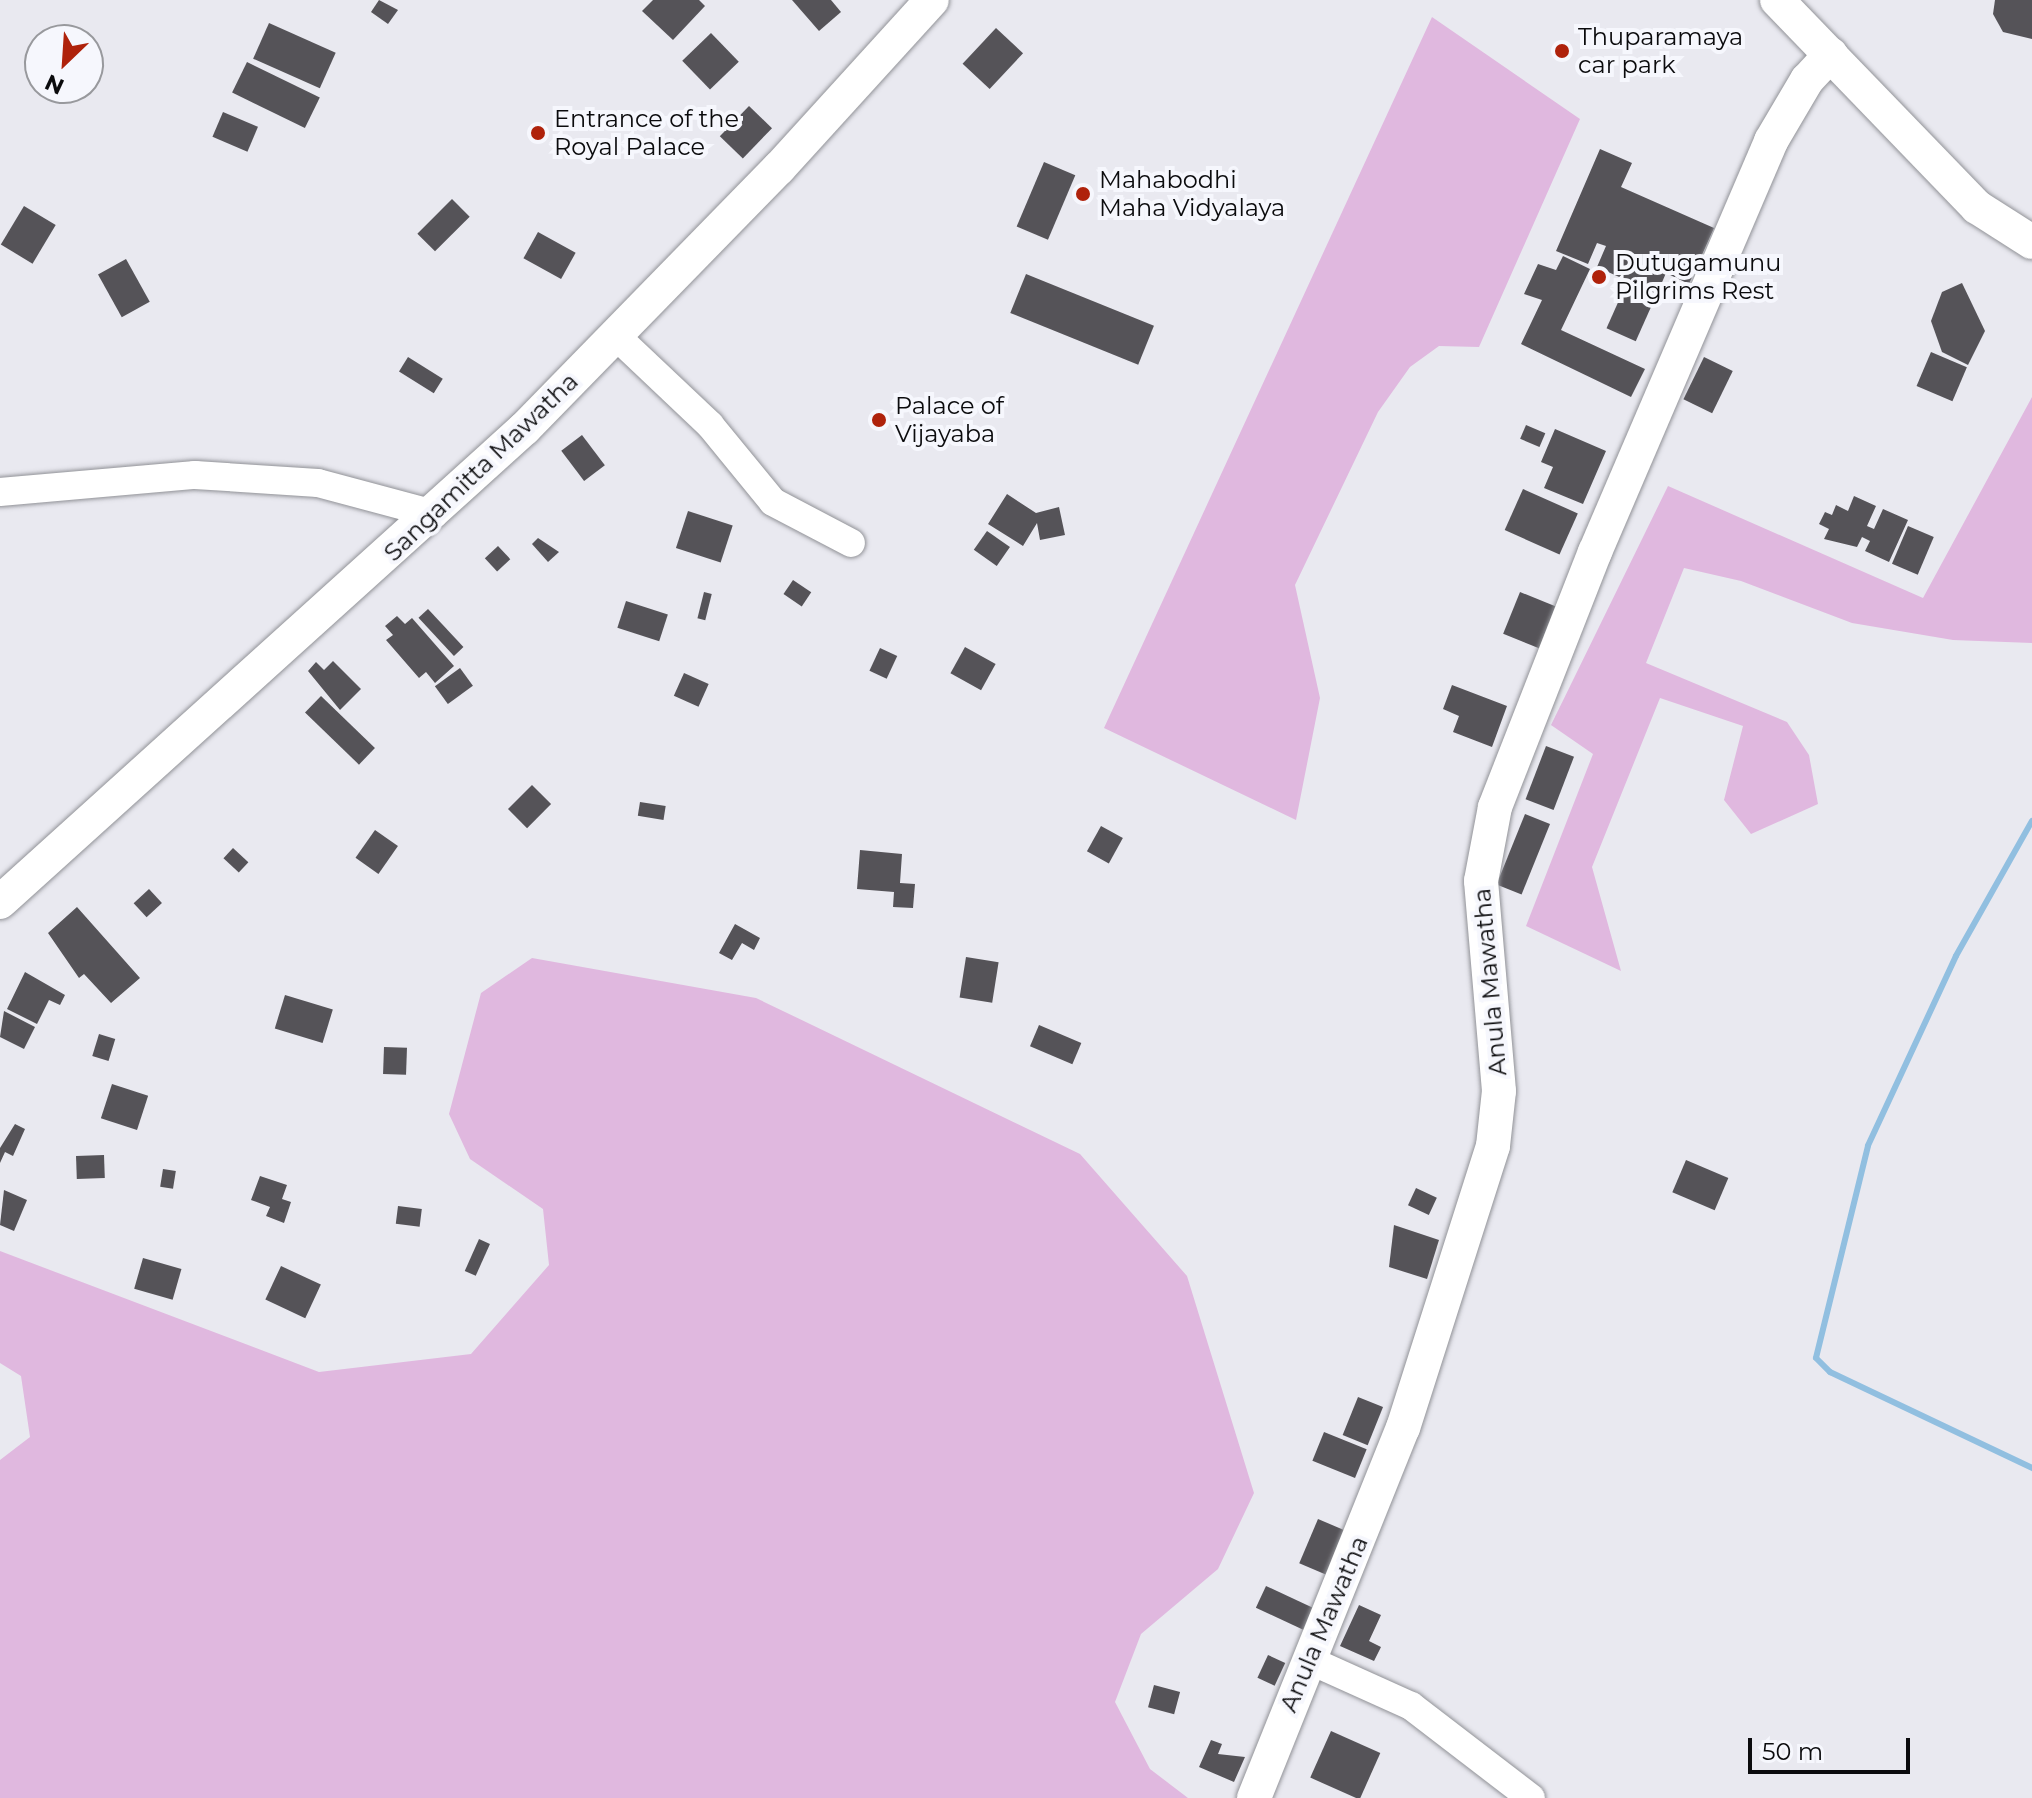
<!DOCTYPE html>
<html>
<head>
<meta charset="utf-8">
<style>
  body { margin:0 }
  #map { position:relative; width:2032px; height:1798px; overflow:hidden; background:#e9e9f0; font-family:Montserrat,sans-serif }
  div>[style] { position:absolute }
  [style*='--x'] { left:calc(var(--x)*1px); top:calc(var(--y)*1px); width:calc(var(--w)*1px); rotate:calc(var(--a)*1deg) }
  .green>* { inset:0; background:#e0b8df }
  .stream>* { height:6px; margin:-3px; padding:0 3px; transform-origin:3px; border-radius:3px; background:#91bfe0 }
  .building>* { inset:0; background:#555358; transform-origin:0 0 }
  .roads { filter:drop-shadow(0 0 2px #919297) drop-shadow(0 0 2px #919297) }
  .minor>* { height:28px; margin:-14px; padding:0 14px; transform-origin:14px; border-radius:14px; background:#fff }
  .major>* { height:34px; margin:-17px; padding:0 17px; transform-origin:17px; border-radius:17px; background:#fff }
  .dots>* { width:22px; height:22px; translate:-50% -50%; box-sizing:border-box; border:4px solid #f6f7fd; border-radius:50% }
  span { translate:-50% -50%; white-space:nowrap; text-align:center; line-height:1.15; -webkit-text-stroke:8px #f6f7fd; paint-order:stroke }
  .poi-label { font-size:24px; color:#0b0b0d }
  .left { translate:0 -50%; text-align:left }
  .street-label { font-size:24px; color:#0b0b0d }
  .north { position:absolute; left:24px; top:24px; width:80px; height:80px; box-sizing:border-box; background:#f6f7fd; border:2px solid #98999d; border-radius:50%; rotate:205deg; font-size:22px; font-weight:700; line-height:32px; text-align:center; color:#0b0b0d }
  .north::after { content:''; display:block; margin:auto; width:28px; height:36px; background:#af220b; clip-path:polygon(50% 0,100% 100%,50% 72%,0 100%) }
  .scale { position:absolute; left:1748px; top:1738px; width:162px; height:36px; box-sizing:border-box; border:4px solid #0b0b0d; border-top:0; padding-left:10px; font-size:24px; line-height:28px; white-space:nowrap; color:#0b0b0d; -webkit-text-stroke:6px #f6f7fd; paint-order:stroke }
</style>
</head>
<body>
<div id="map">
  <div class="green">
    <i style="clip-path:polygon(1432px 17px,1580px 119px,1479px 347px,1439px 346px,1410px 367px,1378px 412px,1295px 585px,1320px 698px,1296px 820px,1104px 728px)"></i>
    <i style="clip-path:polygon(2032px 397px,2032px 643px,1953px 640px,1852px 623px,1741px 581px,1684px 568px,1646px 663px,1787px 722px,1809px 755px,1818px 804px,1751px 834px,1724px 800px,1743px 726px,1660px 698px,1592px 867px,1621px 971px,1526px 926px,1593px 754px,1551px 725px,1668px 486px,1923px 598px)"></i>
    <i style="clip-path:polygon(532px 958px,756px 998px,1080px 1154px,1187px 1276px,1254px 1493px,1218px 1569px,1141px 1634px,1115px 1702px,1150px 1769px,1188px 1798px,0 1798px,0 1460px,30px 1437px,21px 1376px,0 1363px,0 1251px,319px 1372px,471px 1354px,549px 1265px,543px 1209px,470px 1159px,449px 1114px,481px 993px)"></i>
  </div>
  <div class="stream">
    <i style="--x:2032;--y:821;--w:155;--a:119.4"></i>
    <i style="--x:1956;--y:956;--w:209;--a:114.9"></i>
    <i style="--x:1868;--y:1146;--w:218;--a:103.8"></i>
    <i style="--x:1816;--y:1358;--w:20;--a:45"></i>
    <i style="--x:1830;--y:1372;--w:224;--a:25.4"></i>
  </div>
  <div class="building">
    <i style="clip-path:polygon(379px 0,398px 10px,388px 24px,371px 12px)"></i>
    <i style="clip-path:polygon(653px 0,699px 0,705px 6px,673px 40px,642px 11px)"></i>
    <i style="clip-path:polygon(792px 0,831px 0,841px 12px,819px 31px)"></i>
    <i style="clip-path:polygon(1995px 0,2032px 0,2032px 39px,2003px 32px,1993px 14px)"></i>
    <i style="left:269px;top:23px;width:73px;height:39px;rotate:24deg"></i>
    <i style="left:996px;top:28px;width:37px;height:49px;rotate:43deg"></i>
    <i style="left:711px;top:33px;width:40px;height:40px;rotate:46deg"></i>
    <i style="left:247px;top:62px;width:81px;height:34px;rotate:26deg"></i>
    <i style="left:749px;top:106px;width:32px;height:42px;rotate:44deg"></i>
    <i style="left:223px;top:112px;width:38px;height:27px;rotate:23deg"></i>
    <i style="clip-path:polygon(1600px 149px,1632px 163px,1621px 187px,1714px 228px,1689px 284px,1666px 273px,1657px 294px,1597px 267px,1606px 246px,1597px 243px,1588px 264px,1556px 251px)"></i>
    <i style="left:1044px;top:162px;width:34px;height:70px;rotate:23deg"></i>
    <i style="left:452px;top:199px;width:25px;height:49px;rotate:45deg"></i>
    <i style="left:24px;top:206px;width:37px;height:45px;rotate:31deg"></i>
    <i style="left:538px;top:232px;width:43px;height:30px;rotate:29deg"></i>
    <i style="clip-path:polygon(1563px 256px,1590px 269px,1561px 330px,1645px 369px,1631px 397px,1521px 344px,1542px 300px,1524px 294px,1538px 264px,1556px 270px)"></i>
    <i style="left:126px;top:259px;width:49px;height:32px;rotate:61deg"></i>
    <i style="left:1026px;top:274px;width:138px;height:42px;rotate:22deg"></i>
    <i style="clip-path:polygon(1962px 283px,1985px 331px,1968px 365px,1942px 352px,1931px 321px,1942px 292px)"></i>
    <i style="left:1624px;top:289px;width:32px;height:43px;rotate:24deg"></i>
    <i style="left:1931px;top:352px;width:39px;height:37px;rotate:23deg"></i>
    <i style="left:408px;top:357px;width:41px;height:17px;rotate:32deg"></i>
    <i style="left:1704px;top:357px;width:32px;height:47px;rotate:26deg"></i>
    <i style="left:1526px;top:425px;width:21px;height:15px;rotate:23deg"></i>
    <i style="clip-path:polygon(1555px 429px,1606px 451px,1583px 504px,1544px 488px,1553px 467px,1541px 462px)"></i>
    <i style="left:582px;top:435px;width:38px;height:26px;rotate:53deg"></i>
    <i style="left:1523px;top:489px;width:60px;height:45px;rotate:24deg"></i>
    <i style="clip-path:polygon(1007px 494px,1036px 513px,1059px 507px,1065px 535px,1040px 540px,1037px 523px,1023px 546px,988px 524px)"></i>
    <i style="clip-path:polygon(1854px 496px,1876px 506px,1867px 526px,1874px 529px,1883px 509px,1908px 520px,1889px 562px,1865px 551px,1870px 541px,1862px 537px,1857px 547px,1824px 539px,1829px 529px,1819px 524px,1825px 512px,1832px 515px,1836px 505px,1848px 511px)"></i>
    <i style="left:688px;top:511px;width:47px;height:39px;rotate:18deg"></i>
    <i style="left:1908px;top:526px;width:28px;height:41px;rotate:23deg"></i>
    <i style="left:987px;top:531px;width:28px;height:23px;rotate:35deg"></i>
    <i style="clip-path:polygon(538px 538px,559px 552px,548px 562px,532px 544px)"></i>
    <i style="left:498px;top:546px;width:18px;height:18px;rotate:47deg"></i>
    <i style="left:793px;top:580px;width:22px;height:17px;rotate:34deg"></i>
    <i style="left:704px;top:592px;width:8px;height:27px;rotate:14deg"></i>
    <i style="left:1520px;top:592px;width:42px;height:45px;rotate:22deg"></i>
    <i style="left:626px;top:601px;width:44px;height:28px;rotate:18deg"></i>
    <i style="left:428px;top:609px;width:52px;height:13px;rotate:47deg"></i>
    <i style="clip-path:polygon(397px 616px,405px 624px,412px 618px,454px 666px,435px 683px,426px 672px,419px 678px,386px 640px,393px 635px,385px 626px)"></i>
    <i style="left:965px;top:647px;width:35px;height:30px;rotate:29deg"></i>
    <i style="left:880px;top:648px;width:19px;height:25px;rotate:25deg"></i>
    <i style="clip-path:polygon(333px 661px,361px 689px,340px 710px,308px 671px,316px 662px,324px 670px)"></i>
    <i style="left:460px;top:668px;width:22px;height:31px;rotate:54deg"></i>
    <i style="left:684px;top:673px;width:27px;height:25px;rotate:24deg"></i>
    <i style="clip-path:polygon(1452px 685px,1507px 706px,1492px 747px,1453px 732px,1459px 716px,1443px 709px)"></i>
    <i style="left:321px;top:696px;width:75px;height:23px;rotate:44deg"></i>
    <i style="left:1546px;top:746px;width:30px;height:57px;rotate:21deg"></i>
    <i style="left:532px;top:785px;width:27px;height:34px;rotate:45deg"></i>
    <i style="left:640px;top:802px;width:26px;height:14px;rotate:9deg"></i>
    <i style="left:1525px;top:814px;width:27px;height:76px;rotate:22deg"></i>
    <i style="left:1101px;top:826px;width:25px;height:29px;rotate:29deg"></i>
    <i style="left:375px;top:830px;width:28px;height:34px;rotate:35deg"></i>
    <i style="left:233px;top:848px;width:21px;height:14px;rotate:43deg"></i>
    <i style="clip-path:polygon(860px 850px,902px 854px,900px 883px,915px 884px,913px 908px,893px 907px,894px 892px,857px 889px)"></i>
    <i style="left:149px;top:889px;width:19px;height:21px;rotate:47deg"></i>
    <i style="clip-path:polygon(77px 907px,140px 978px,111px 1003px,84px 974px,79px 978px,48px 933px)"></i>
    <i style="clip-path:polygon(735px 924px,760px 938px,754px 950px,742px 943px,732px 960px,719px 953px)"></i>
    <i style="left:966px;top:957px;width:33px;height:41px;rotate:9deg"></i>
    <i style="clip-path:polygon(25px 972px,65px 995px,60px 1005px,49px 1000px,37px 1024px,7px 1009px)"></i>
    <i style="left:285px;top:995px;width:50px;height:35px;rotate:17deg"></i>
    <i style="clip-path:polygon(4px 1011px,35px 1027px,24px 1049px,0 1037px)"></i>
    <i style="left:1039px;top:1025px;width:46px;height:23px;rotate:23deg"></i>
    <i style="left:99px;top:1034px;width:17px;height:23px;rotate:17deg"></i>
    <i style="left:384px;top:1047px;width:23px;height:27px;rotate:2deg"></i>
    <i style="left:112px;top:1084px;width:38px;height:36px;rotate:18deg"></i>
    <i style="clip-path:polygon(15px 1124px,25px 1129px,13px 1156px,5px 1152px,0 1163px,0 1148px)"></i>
    <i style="left:104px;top:1155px;width:23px;height:28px;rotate:88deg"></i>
    <i style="left:1686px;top:1160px;width:46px;height:35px;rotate:23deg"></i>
    <i style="left:163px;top:1169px;width:13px;height:18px;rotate:9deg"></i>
    <i style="clip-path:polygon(260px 1176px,287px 1185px,282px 1199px,291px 1202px,284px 1223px,266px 1216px,270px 1207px,251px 1200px)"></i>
    <i style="left:1416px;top:1188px;width:23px;height:19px;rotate:25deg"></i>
    <i style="clip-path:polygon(4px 1190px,27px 1200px,14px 1231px,0 1225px)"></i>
    <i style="left:398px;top:1206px;width:24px;height:18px;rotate:7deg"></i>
    <i style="clip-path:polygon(1394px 1225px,1439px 1240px,1427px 1279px,1389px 1267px)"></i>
    <i style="left:479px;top:1239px;width:12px;height:35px;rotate:24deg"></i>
    <i style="left:143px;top:1258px;width:40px;height:32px;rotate:16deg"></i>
    <i style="left:281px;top:1266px;width:44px;height:37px;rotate:25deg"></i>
    <i style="left:1358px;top:1397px;width:27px;height:41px;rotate:22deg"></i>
    <i style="left:1324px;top:1432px;width:46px;height:31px;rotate:22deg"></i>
    <i style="left:1318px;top:1519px;width:30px;height:48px;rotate:23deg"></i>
    <i style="left:1266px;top:1586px;width:54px;height:24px;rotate:25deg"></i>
    <i style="clip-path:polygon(1359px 1605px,1381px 1615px,1369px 1641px,1381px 1647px,1374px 1661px,1340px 1646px)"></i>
    <i style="left:1268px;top:1655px;width:19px;height:25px;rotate:25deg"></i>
    <i style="left:1154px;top:1685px;width:27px;height:23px;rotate:15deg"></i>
    <i style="left:1331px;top:1731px;width:54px;height:51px;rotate:24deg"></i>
    <i style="clip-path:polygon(1211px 1740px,1222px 1744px,1218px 1754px,1245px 1757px,1234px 1782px,1199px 1767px)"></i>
  </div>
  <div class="roads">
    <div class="minor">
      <i style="--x:616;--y:336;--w:129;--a:43.4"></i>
      <i style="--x:710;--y:425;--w:99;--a:50.7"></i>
      <i style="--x:773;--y:502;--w:88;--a:27.7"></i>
      <i style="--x:0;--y:492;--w:196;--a:-5"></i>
      <i style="--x:195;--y:475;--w:123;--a:3.7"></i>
      <i style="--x:318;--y:483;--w:120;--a:15"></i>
      <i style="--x:1309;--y:1660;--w:112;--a:24.3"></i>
      <i style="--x:1411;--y:1706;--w:151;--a:37.5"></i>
    </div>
    <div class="major">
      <i style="--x:1777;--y:0;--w:288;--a:46"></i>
      <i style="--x:1977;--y:207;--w:65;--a:32.5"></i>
      <i style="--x:0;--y:902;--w:707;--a:-42.08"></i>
      <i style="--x:525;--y:428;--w:363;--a:-45.7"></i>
      <i style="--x:779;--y:168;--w:227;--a:-47.7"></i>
      <i style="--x:1254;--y:1798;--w:399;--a:-68.1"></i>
      <i style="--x:1403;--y:1428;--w:296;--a:-72.3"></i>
      <i style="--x:1493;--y:1146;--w:55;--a:-83.8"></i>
      <i style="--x:1499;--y:1091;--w:211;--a:-94.9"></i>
      <i style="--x:1481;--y:881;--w:75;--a:-79.3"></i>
      <i style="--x:1495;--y:807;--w:274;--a:-68.6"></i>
      <i style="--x:1595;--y:552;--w:447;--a:-66.8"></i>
      <i style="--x:1771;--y:141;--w:71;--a:-59.5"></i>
      <i style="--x:1807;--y:80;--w:35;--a:-47"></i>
    </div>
  </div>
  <div class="dots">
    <i style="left:1562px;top:51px;background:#af220b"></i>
    <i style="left:538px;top:133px;background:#af220b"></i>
    <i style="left:1083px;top:194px;background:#af220b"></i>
    <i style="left:1599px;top:277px;background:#af220b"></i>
    <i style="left:879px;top:420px;background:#af220b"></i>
  </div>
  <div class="poi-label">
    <span class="left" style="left:1578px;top:51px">Thuparamaya<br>car park</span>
    <span class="left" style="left:554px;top:133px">Entrance of the<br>Royal Palace</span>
    <span class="left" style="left:1099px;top:194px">Mahabodhi<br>Maha Vidyalaya</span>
    <span class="left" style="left:1615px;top:277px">Dutugamunu<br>Pilgrims Rest</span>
    <span class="left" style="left:895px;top:420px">Palace of<br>Vijayaba</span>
  </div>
  <div class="street-label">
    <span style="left:481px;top:467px;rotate:-44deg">Sangamitta Mawatha</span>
    <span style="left:1490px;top:982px;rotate:-95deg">Anula Mawatha</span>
    <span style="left:1324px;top:1624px;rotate:-67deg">Anula Mawatha</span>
  </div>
  <div class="north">N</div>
  <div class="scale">50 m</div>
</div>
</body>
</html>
